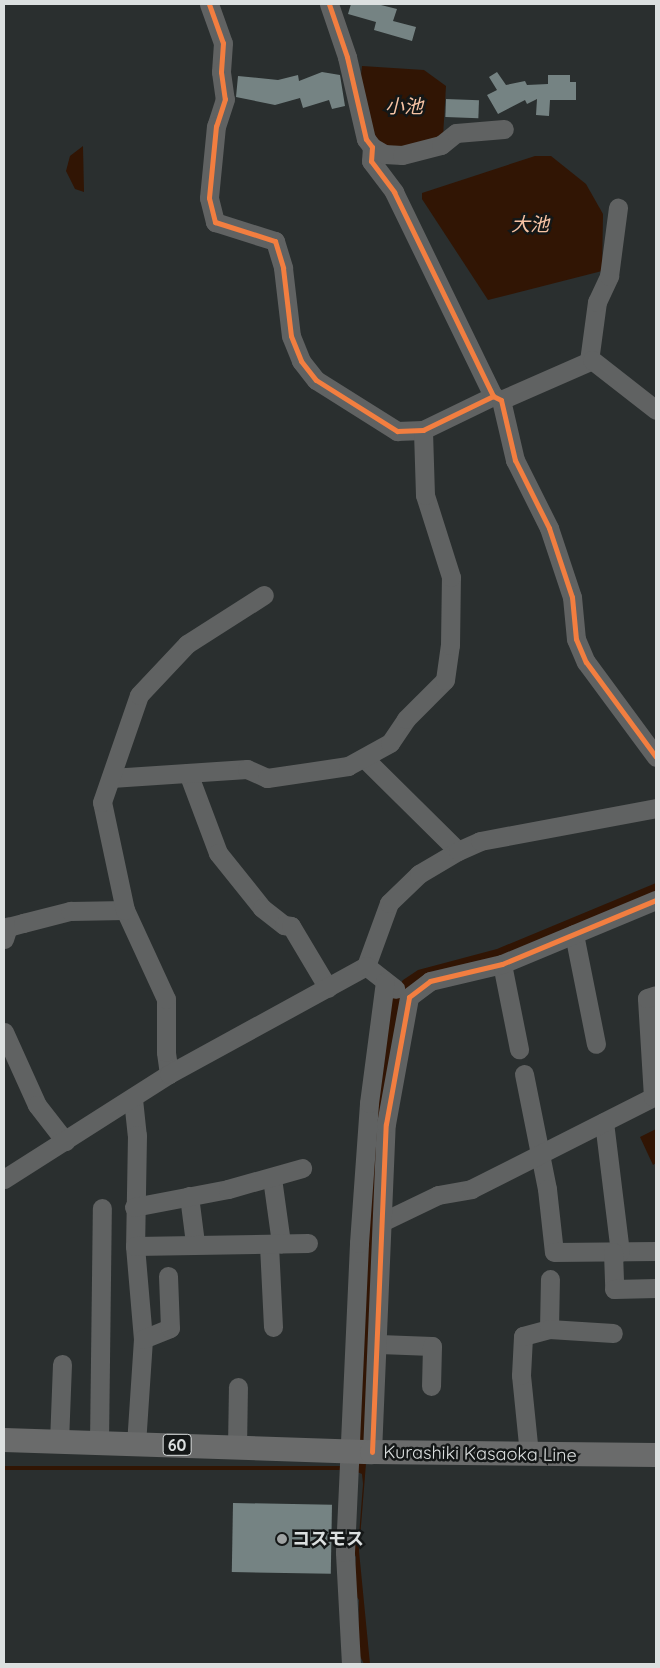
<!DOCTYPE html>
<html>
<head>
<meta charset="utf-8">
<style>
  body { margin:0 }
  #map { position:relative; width:660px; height:1668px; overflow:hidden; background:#2a2f2f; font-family:Quicksand,"Noto Sans JP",sans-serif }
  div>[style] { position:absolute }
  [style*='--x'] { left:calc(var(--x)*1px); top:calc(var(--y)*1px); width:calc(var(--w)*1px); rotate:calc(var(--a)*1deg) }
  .water>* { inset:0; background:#311504 }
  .stream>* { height:4px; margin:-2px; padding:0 2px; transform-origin:2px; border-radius:2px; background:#311504 }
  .building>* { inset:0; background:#758383; transform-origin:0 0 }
  .minor>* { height:19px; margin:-9.5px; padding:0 9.5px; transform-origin:9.5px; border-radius:9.5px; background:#606262 }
  .major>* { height:24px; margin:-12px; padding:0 12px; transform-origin:12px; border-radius:12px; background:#6a6b6b }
  .cycleway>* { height:5px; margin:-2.5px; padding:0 2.5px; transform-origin:2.5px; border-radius:2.5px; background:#f27e40 }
  .dots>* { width:14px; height:14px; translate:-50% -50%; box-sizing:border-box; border:2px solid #141717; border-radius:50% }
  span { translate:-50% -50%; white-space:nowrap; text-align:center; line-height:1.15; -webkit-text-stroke:5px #141717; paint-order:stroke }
  .shield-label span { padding:1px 4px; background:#141717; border:1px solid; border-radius:4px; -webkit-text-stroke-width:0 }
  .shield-label { font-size:16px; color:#dce0e0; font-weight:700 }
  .street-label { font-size:18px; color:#dce0e0 }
  .poi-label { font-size:18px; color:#dce0e0; font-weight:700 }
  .left { translate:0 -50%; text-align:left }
  .water-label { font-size:19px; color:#f7c3a4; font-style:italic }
  .frame { position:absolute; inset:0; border:5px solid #dce0e0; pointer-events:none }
</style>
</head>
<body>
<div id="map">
  <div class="water">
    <i style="clip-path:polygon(362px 66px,424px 70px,446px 86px,443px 137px,395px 152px,373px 139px,359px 95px)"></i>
    <i style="clip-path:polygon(83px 146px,84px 192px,75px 189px,66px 171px,70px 156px)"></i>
    <i style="clip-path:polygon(535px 156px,551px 156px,586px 184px,603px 214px,602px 271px,488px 300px,422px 199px,422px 193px)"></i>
    <i style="clip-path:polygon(656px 883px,656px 895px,403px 1001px,359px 1551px,370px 1664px,364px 1664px,358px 1652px,359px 1600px,352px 1590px,356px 1557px,349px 1547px,353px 1538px,359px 1536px,363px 1484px,362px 1474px,355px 1471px,371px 1155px,392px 995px,403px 980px,418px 970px,497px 949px)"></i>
    <i style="clip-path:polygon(656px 1129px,656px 1163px,653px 1165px,640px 1137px)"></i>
  </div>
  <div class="stream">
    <i style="--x:4;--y:1468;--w:340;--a:0"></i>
  </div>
  <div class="building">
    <i style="clip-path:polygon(351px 4px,377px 4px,397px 9px,393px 21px,416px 27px,412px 41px,374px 30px,376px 22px,348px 14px)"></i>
    <i style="clip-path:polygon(322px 72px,340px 75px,345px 106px,332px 109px,329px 100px,303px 108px,300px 98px,275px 105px,236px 97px,238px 76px,278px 80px,298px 75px,299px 81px)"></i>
    <i style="clip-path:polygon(497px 72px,506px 85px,525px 81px,527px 85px,548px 84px,548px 75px,570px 75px,570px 82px,576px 82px,576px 100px,550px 100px,549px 116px,536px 115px,537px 99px,527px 104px,525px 100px,498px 114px,487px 95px,497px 90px,489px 77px)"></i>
    <i style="left:446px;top:99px;width:33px;height:18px;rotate:2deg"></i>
    <i style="left:233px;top:1503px;width:99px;height:69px;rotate:1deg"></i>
  </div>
  <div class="minor">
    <i style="--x:209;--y:4;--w:41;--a:70.3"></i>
    <i style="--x:223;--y:43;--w:29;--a:94"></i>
    <i style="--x:221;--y:72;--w:27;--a:82"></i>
    <i style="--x:225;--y:99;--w:28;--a:108"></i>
    <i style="--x:216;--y:126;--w:72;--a:95.6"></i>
    <i style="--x:209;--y:198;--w:25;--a:76"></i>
    <i style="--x:215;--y:222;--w:63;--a:17.6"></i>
    <i style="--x:275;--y:241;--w:28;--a:73"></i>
    <i style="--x:283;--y:268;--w:68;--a:83.3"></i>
    <i style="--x:291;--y:336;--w:27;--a:68"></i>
    <i style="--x:301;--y:361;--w:24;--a:52"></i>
    <i style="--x:316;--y:380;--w:96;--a:32.2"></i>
    <i style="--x:397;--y:431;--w:26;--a:-2"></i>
    <i style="--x:423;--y:430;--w:78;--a:-25.9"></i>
    <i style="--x:329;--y:4;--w:56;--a:71.2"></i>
    <i style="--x:347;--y:57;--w:84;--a:77"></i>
    <i style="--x:366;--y:139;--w:10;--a:53"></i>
    <i style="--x:372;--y:147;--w:14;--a:94"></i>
    <i style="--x:371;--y:161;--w:39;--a:53"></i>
    <i style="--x:394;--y:192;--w:227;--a:64.1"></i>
    <i style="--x:493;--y:396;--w:9;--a:27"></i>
    <i style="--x:501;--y:400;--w:62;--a:76.9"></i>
    <i style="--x:515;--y:460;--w:76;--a:63.4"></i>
    <i style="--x:549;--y:528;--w:73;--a:71.6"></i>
    <i style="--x:572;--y:597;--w:42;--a:84.6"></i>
    <i style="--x:576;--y:639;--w:25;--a:67"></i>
    <i style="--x:586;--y:662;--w:118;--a:53.6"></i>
    <i style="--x:372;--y:147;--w:14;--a:30"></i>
    <i style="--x:384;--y:154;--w:18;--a:3"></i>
    <i style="--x:402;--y:155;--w:40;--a:-14.4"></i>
    <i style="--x:441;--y:145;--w:19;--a:-39"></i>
    <i style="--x:456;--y:133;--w:48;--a:-4.8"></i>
    <i style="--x:589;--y:361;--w:60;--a:-82.3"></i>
    <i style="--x:597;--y:302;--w:29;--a:-65"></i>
    <i style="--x:609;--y:276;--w:69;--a:-82.5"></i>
    <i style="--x:501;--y:400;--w:99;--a:-23.7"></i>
    <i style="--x:592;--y:360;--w:81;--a:38"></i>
    <i style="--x:364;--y:758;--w:132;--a:44.7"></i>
    <i style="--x:188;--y:773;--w:85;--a:69.4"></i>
    <i style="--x:218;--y:853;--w:70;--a:51.3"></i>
    <i style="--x:262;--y:908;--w:28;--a:38"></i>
    <i style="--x:284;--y:925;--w:7;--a:8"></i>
    <i style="--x:291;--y:926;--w:72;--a:59.2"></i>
    <i style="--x:111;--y:778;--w:136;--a:-3.8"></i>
    <i style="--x:247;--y:769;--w:22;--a:24"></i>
    <i style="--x:267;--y:778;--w:82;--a:-8.4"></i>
    <i style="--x:348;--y:766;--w:48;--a:-28.7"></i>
    <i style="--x:390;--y:743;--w:29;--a:-56"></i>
    <i style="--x:406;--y:719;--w:55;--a:-45"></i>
    <i style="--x:445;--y:680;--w:35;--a:-82"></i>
    <i style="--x:450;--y:645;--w:68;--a:-89.2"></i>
    <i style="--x:451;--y:577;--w:86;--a:-107.6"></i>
    <i style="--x:425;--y:495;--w:65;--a:-91.8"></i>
    <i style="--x:574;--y:934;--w:112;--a:78.7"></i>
    <i style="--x:4;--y:939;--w:13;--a:-72"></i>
    <i style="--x:8;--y:927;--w:16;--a:-15"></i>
    <i style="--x:23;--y:923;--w:49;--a:-14.3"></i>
    <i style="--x:70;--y:911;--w:55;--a:-1"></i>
    <i style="--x:502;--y:964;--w:87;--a:78.7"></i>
    <i style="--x:366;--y:966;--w:67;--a:-69.9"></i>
    <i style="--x:389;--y:903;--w:42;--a:-44"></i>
    <i style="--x:419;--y:874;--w:45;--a:-30.5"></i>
    <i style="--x:458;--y:851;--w:24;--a:-24"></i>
    <i style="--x:480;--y:841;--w:179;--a:-10.6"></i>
    <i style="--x:4;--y:1032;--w:80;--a:65.7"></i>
    <i style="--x:37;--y:1105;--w:46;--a:52.1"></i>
    <i style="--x:169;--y:1074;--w:22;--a:-98"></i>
    <i style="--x:166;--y:1052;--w:53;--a:-90"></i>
    <i style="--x:166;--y:999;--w:98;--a:-114.7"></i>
    <i style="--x:125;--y:910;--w:110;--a:-102"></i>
    <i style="--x:102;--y:802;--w:113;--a:-70.9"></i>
    <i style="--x:139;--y:695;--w:70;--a:-46.7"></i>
    <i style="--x:187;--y:644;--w:91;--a:-32.5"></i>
    <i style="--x:524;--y:1074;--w:117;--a:78.7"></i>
    <i style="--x:547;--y:1189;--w:63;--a:83.7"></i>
    <i style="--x:554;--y:1252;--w:102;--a:-0.6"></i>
    <i style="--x:133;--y:1099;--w:36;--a:84"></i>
    <i style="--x:137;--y:1135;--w:111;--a:91"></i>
    <i style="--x:135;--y:1246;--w:93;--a:85.1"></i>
    <i style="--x:143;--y:1339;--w:105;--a:93.8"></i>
    <i style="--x:604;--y:1122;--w:131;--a:83"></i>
    <i style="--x:272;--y:1178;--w:66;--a:82.1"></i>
    <i style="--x:4;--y:1179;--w:196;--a:-32.5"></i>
    <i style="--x:169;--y:1074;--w:225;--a:-28.7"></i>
    <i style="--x:366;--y:966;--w:37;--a:38"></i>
    <i style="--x:189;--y:1196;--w:47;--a:82.7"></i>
    <i style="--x:134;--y:1207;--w:96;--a:-10.8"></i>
    <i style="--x:228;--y:1189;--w:77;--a:-15.8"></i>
    <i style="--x:384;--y:1221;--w:60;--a:-25.7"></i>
    <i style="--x:438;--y:1195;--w:34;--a:-10"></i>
    <i style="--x:471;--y:1189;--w:204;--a:-26.8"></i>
    <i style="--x:653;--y:1097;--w:99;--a:-93.5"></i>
    <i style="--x:647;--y:998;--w:9;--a:-18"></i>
    <i style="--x:269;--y:1245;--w:82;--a:87.2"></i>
    <i style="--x:135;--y:1246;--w:173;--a:-1"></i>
    <i style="--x:613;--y:1252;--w:37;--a:88"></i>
    <i style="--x:614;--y:1289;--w:42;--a:-1.4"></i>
    <i style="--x:549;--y:1329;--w:50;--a:-88.9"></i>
    <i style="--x:143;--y:1339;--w:29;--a:-22"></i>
    <i style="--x:170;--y:1328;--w:52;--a:-92.2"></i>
    <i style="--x:379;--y:1344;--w:53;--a:2.2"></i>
    <i style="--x:432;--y:1346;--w:40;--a:91.4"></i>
    <i style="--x:59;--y:1442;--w:78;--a:-87.8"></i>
    <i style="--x:99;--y:1442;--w:234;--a:-89.3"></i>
    <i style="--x:237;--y:1448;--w:61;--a:-89.1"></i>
    <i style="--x:372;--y:1452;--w:328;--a:-87.6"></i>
    <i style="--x:386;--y:1124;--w:129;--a:-79.7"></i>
    <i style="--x:409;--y:997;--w:26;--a:-37"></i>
    <i style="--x:430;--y:981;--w:74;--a:-13.3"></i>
    <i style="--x:502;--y:964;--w:167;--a:-22.6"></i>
    <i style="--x:529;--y:1454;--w:79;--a:-95.8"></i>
    <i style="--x:521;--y:1375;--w:39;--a:-87"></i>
    <i style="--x:523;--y:1336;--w:27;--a:-15"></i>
    <i style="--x:549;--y:1329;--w:64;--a:3.6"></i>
    <i style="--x:351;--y:1664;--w:112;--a:-93.1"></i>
    <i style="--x:345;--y:1552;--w:309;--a:-87.4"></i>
    <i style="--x:359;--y:1243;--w:140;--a:-85.9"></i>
    <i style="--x:369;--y:1103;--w:122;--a:-82.5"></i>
  </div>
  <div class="major">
    <i style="--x:4;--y:1440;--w:368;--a:1.9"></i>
    <i style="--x:372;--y:1452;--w:284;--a:0.6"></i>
  </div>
  <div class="cycleway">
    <i style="--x:209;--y:4;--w:41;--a:70.3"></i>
    <i style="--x:223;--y:43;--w:29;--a:94"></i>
    <i style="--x:221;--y:72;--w:27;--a:82"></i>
    <i style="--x:225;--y:99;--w:28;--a:108"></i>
    <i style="--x:216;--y:126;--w:72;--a:95.6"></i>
    <i style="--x:209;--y:198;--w:25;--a:76"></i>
    <i style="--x:215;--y:222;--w:63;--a:17.6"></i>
    <i style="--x:275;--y:241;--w:28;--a:73"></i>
    <i style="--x:283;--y:268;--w:68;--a:83.3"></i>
    <i style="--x:291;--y:336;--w:27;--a:68"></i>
    <i style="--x:301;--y:361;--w:24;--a:52"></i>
    <i style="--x:316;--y:380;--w:96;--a:32.2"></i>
    <i style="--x:397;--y:431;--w:26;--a:-2"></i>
    <i style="--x:423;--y:430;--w:78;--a:-25.9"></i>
    <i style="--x:329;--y:4;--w:56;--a:71.2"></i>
    <i style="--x:347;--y:57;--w:84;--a:77"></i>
    <i style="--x:366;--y:139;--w:10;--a:53"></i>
    <i style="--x:372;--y:147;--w:14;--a:94"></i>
    <i style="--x:371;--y:161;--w:39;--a:53"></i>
    <i style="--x:394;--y:192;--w:227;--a:64.1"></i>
    <i style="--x:493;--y:396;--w:9;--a:27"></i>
    <i style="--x:501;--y:400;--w:62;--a:76.9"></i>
    <i style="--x:515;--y:460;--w:76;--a:63.4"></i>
    <i style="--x:549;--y:528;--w:73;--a:71.6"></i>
    <i style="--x:572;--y:597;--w:42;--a:84.6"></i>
    <i style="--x:576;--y:639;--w:25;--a:67"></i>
    <i style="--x:586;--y:662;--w:118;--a:53.6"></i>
    <i style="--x:372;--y:1452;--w:328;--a:-87.6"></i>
    <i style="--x:386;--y:1124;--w:129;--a:-79.7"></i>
    <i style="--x:409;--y:997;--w:26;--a:-37"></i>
    <i style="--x:430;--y:981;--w:74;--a:-13.3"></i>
    <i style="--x:502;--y:964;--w:167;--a:-22.6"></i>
  </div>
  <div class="dots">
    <i style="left:282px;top:1539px;background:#9ea2a2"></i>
  </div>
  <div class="shield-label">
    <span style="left:177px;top:1445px">60</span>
  </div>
  <div class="street-label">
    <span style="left:480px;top:1454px;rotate:1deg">Kurashiki Kasaoka Line</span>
  </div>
  <div class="poi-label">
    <span class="left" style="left:292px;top:1539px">コスモス</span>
  </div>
  <div class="water-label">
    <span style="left:404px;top:107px">小池</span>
    <span style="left:530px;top:225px">大池</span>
  </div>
  <div class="frame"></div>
</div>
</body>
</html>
